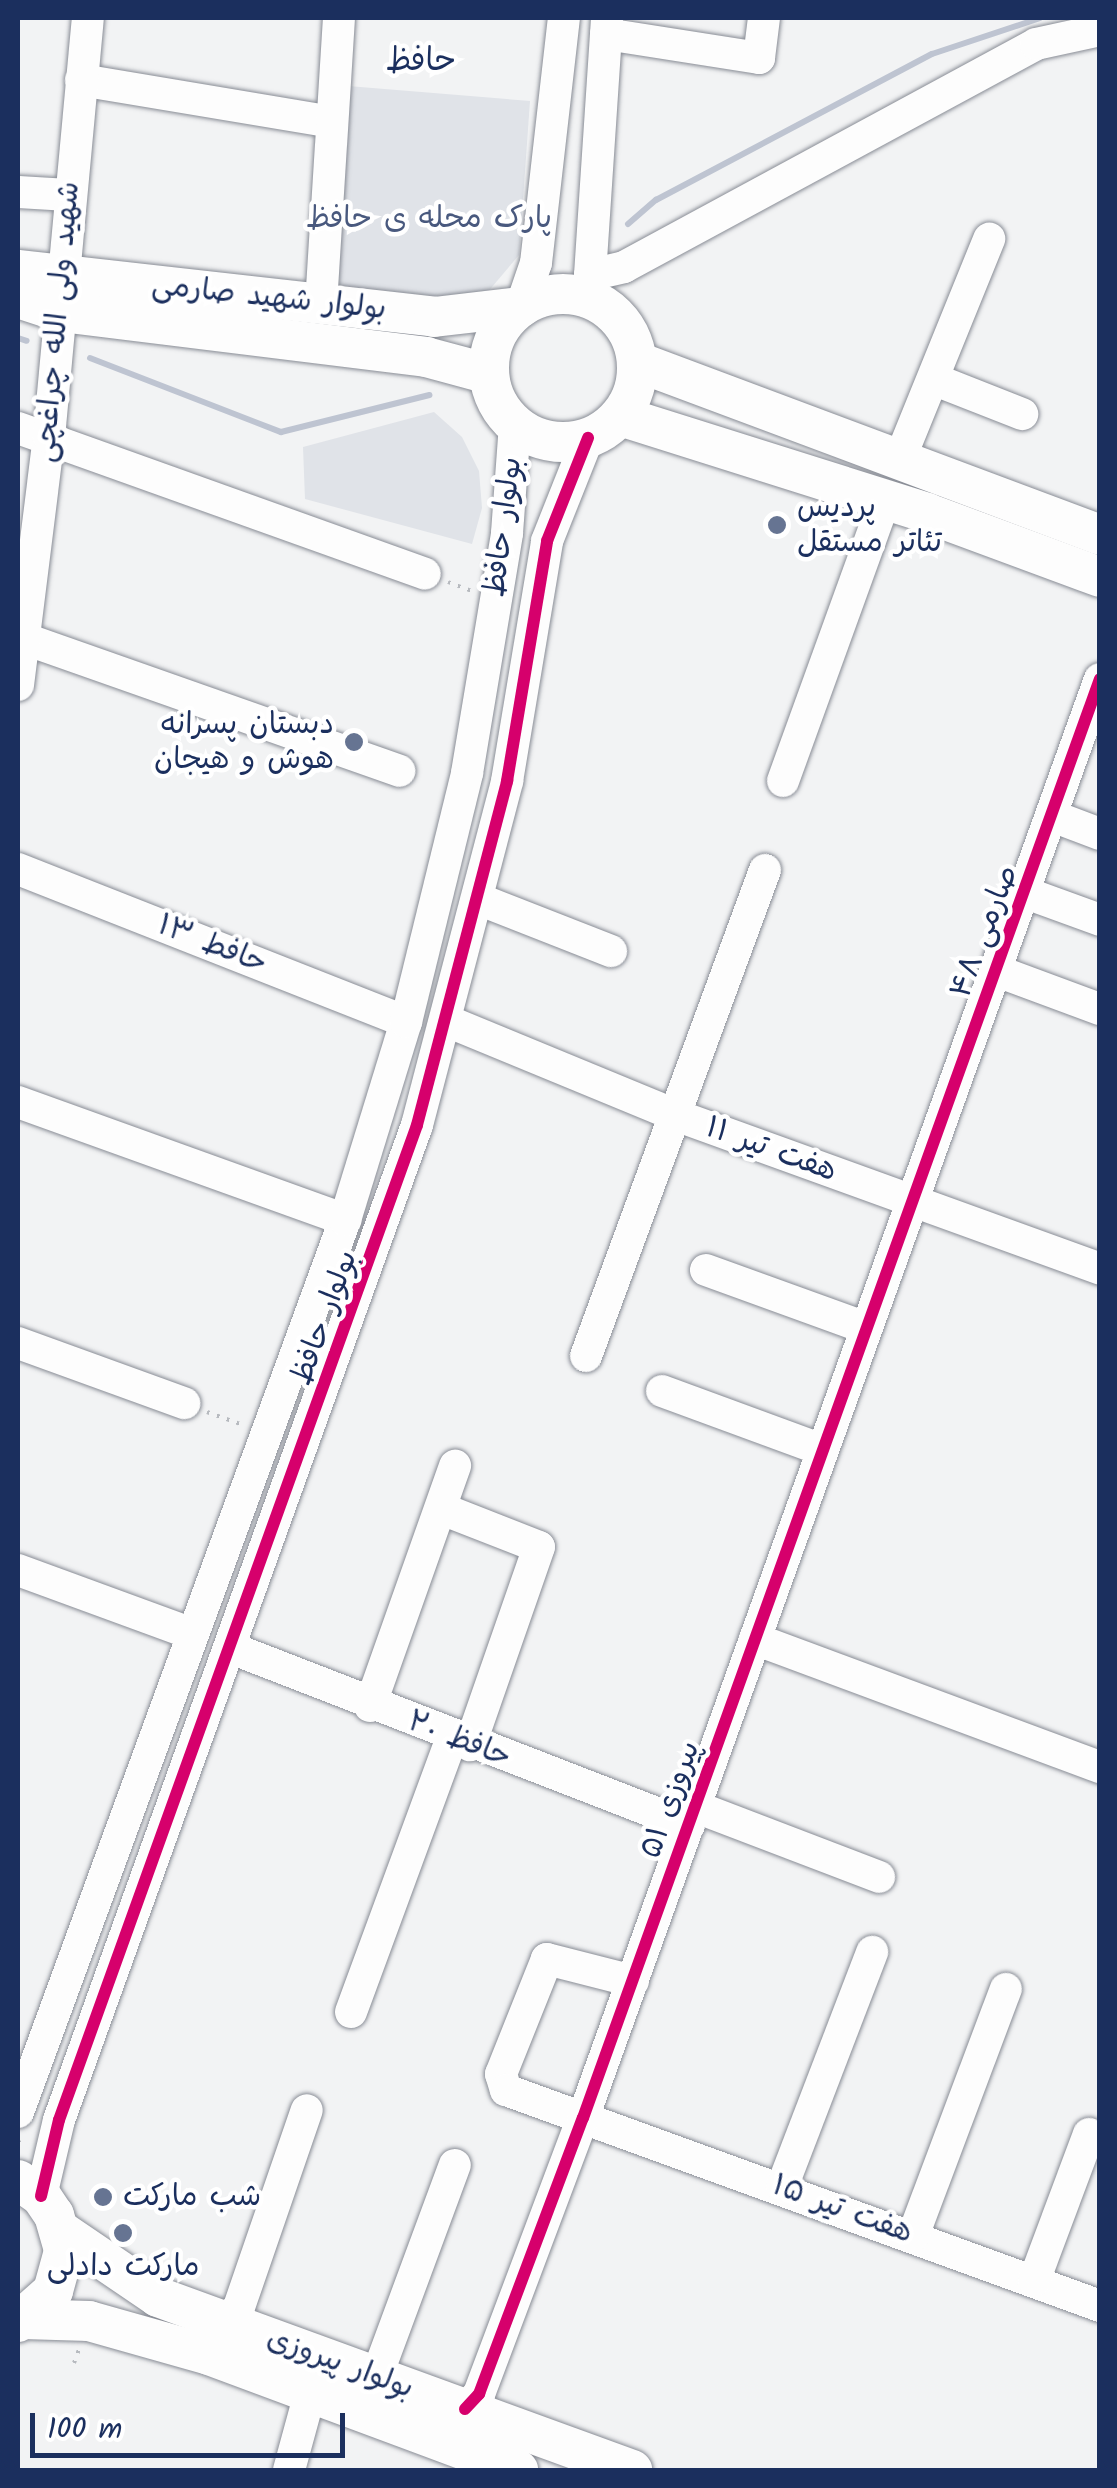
<!DOCTYPE html>
<html>
<head>
<meta charset="utf-8">
<style>
  body { margin:0 }
  #map { position:relative; width:1117px; height:2488px; overflow:hidden; background:#f2f3f4; font-family:Kalam,"Playpen Sans Arabic",sans-serif }
  div>[style] { position:absolute }
  [style*='--x'] { left:calc(var(--x)*1px); top:calc(var(--y)*1px); width:calc(var(--w)*1px); rotate:calc(var(--a)*1deg) }
  .green>* { inset:0; background:#e0e3e8 }
  .stream>* { height:6px; margin:-3px; padding:0 3px; transform-origin:3px; border-radius:3px; background:#bec4d1 }
  .path>* { height:4px; margin-top:-2px; transform-origin:0; background:repeating-linear-gradient(90deg,#b7babf 0 2.5px,transparent 0 10.5px) }
  .roads { filter:drop-shadow(0 0 2px #888c95) drop-shadow(0 0 2px #888c95) }
  .minor>* { height:32px; margin:-16px; padding:0 16px; transform-origin:16px; border-radius:16px; background:#fdfdfd }
  .major>* { height:40px; margin:-20px; padding:0 20px; transform-origin:20px; border-radius:20px; background:#fdfdfd }
  .major>.ring { margin:-20px; padding:0; box-sizing:content-box; background:none; border:40px solid #fdfdfd; border-radius:50% }
  .cycleway>* { height:12px; margin:-6px; padding:0 6px; transform-origin:6px; border-radius:6px; background:#d6006c }
  .dots>* { width:28px; height:28px; translate:-50% -50%; box-sizing:border-box; border:5px solid #fff; border-radius:50% }
  span { translate:-50% -50%; white-space:nowrap; text-align:center; line-height:1.15; -webkit-text-stroke:9px #fff; paint-order:stroke }
  .park-label { font-size:30px; color:#49597e }
  .street-label { font-size:30px; color:#1b2f5e }
  .poi-label { font-size:30px; color:#1b2f5e }
  .left { translate:0 -50%; text-align:left }
  .right { translate:-100% -50%; text-align:right }
  .neighbourhood-label { font-size:32px; color:#1b2f5e }
  .frame { position:absolute; inset:0; border:20px solid #1b2f5e; pointer-events:none }
  .scale { position:absolute; left:30px; top:2413px; width:315px; height:45px; box-sizing:border-box; border:5px solid #1b2f5e; border-top:0; padding-left:12px; font-size:30px; line-height:35px; white-space:nowrap; color:#1b2f5e; -webkit-text-stroke:8px #fff; paint-order:stroke }
</style>
</head>
<body>
<div id="map">
  <div class="green">
    <i style="clip-path:polygon(348px 86px,530px 101px,519px 255px,475px 307px,342px 301px,331px 272px)"></i>
    <i style="clip-path:polygon(434px 412px,462px 437px,479px 471px,482px 508px,472px 544px,305px 499px,303px 447px)"></i>
  </div>
  <div class="stream">
    <i style="--x:628;--y:224;--w:37;--a:-41"></i>
    <i style="--x:656;--y:200;--w:312;--a:-27.9"></i>
    <i style="--x:932;--y:54;--w:114;--a:-18.4"></i>
    <i style="--x:18;--y:338;--w:9;--a:18"></i>
    <i style="--x:90;--y:358;--w:205;--a:21.2"></i>
    <i style="--x:281;--y:432;--w:153;--a:-14"></i>
  </div>
  <div class="path">
    <i style="--x:448;--y:582;--w:25;--a:21"></i>
    <i style="--x:207;--y:1412;--w:35;--a:20"></i>
    <i style="--x:18;--y:2142;--w:10;--a:17"></i>
    <i style="--x:74;--y:2363;--w:15;--a:-70"></i>
  </div>
  <div class="roads">
    <div class="minor">
      <i style="--x:606;--y:34;--w:155;--a:8.9"></i>
      <i style="--x:759;--y:58;--w:40;--a:-82.9"></i>
      <i style="--x:81;--y:80;--w:254;--a:9.5"></i>
      <i style="--x:18;--y:192;--w:51;--a:3.4"></i>
      <i style="--x:590;--y:275;--w:35;--a:-13"></i>
      <i style="--x:624;--y:267;--w:468;--a:-28.4"></i>
      <i style="--x:1036;--y:44;--w:66;--a:-12.3"></i>
      <i style="--x:595;--y:301;--w:26;--a:-101"></i>
      <i style="--x:590;--y:275;--w:258;--a:-86.2"></i>
      <i style="--x:321;--y:304;--w:287;--a:-86.4"></i>
      <i style="--x:521;--y:307;--w:46;--a:-71.2"></i>
      <i style="--x:536;--y:263;--w:247;--a:-83.5"></i>
      <i style="--x:933;--y:379;--w:96;--a:21.5"></i>
      <i style="--x:18;--y:428;--w:432;--a:19.7"></i>
      <i style="--x:899;--y:461;--w:240;--a:-67.9"></i>
      <i style="--x:25;--y:639;--w:397;--a:19.4"></i>
      <i style="--x:18;--y:685;--w:250;--a:-82.9"></i>
      <i style="--x:49;--y:437;--w:421;--a:-84.7"></i>
      <i style="--x:783;--y:781;--w:300;--a:-70.1"></i>
      <i style="--x:1055;--y:817;--w:48;--a:20.7"></i>
      <i style="--x:18;--y:869;--w:417;--a:21.5"></i>
      <i style="--x:1026;--y:893;--w:79;--a:20"></i>
      <i style="--x:478;--y:899;--w:143;--a:21.4"></i>
      <i style="--x:997;--y:971;--w:110;--a:20.3"></i>
      <i style="--x:447;--y:1021;--w:250;--a:22.4"></i>
      <i style="--x:678;--y:1116;--w:449;--a:19.9"></i>
      <i style="--x:18;--y:1102;--w:348;--a:19.8"></i>
      <i style="--x:706;--y:1270;--w:170;--a:19.9"></i>
      <i style="--x:18;--y:1343;--w:177;--a:19.9"></i>
      <i style="--x:586;--y:1356;--w:518;--a:-69.78"></i>
      <i style="--x:662;--y:1391;--w:171;--a:20.2"></i>
      <i style="--x:442;--y:1509;--w:104;--a:21.4"></i>
      <i style="--x:539;--y:1547;--w:210;--a:109.2"></i>
      <i style="--x:18;--y:1570;--w:186;--a:20.1"></i>
      <i style="--x:755;--y:1639;--w:368;--a:20.4"></i>
      <i style="--x:231;--y:1648;--w:491;--a:21.2"></i>
      <i style="--x:370;--y:1706;--w:255;--a:-70.5"></i>
      <i style="--x:696;--y:1807;--w:196;--a:20.9"></i>
      <i style="--x:633;--y:1981;--w:89;--a:-165.7"></i>
      <i style="--x:547;--y:1959;--w:124;--a:111.8"></i>
      <i style="--x:501;--y:2074;--w:17;--a:73"></i>
      <i style="--x:506;--y:2090;--w:632;--a:19.98"></i>
      <i style="--x:351;--y:2012;--w:292;--a:-69.8"></i>
      <i style="--x:18;--y:2112;--w:950;--a:-69.87"></i>
      <i style="--x:345;--y:1220;--w:207;--a:-72.9"></i>
      <i style="--x:406;--y:1022;--w:256;--a:-76.2"></i>
      <i style="--x:467;--y:773;--w:243;--a:-80.5"></i>
      <i style="--x:507;--y:533;--w:109;--a:-85.8"></i>
      <i style="--x:782;--y:2187;--w:252;--a:-69"></i>
      <i style="--x:41;--y:2196;--w:78;--a:-76.7"></i>
      <i style="--x:59;--y:2120;--w:1057;--a:-70.21"></i>
      <i style="--x:417;--y:1125;--w:356;--a:-75.3"></i>
      <i style="--x:507;--y:781;--w:243;--a:-80.5"></i>
      <i style="--x:547;--y:541;--w:111;--a:-68.3"></i>
      <i style="--x:913;--y:2236;--w:264;--a:-69.4"></i>
      <i style="--x:1034;--y:2281;--w:157;--a:-69.5"></i>
      <i style="--x:225;--y:2323;--w:21;--a:-49"></i>
      <i style="--x:239;--y:2307;--w:208;--a:-71"></i>
      <i style="--x:376;--y:2378;--w:227;--a:-69.7"></i>
      <i style="--x:465;--y:2409;--w:21;--a:-47"></i>
      <i style="--x:479;--y:2394;--w:295;--a:-69.4"></i>
      <i style="--x:583;--y:2118;--w:1529;--a:-70.24"></i>
      <i style="--x:289;--y:2470;--w:80;--a:-74.7"></i>
    </div>
    <div class="major">
      <i style="--x:18;--y:270;--w:419;--a:6.4"></i>
      <i style="--x:434;--y:317;--w:88;--a:-6.6"></i>
      <i class="ring" style="left:489px;top:294px;width:108px;height:108px"></i>
      <i style="--x:18;--y:298;--w:45;--a:18"></i>
      <i style="--x:61;--y:312;--w:368;--a:7"></i>
      <i style="--x:426;--y:357;--w:65;--a:15.1"></i>
      <i style="--x:638;--y:362;--w:493;--a:20.5"></i>
      <i style="--x:620;--y:416;--w:322;--a:17.5"></i>
      <i style="--x:927;--y:513;--w:184;--a:20.3"></i>
      <i style="--x:18;--y:2180;--w:28;--a:35"></i>
      <i style="--x:41;--y:2196;--w:23;--a:56"></i>
      <i style="--x:54;--y:2215;--w:37;--a:74"></i>
      <i style="--x:64;--y:2251;--w:41;--a:105.4"></i>
      <i style="--x:53;--y:2291;--w:47;--a:138.5"></i>
      <i style="--x:61;--y:2231;--w:117;--a:34.2"></i>
      <i style="--x:158;--y:2297;--w:505;--a:20.05"></i>
      <i style="--x:24;--y:2319;--w:65;--a:1.8"></i>
      <i style="--x:89;--y:2321;--w:125;--a:15.8"></i>
      <i style="--x:209;--y:2355;--w:330;--a:20.4"></i>
    </div>
  </div>
  <div class="cycleway">
    <i style="--x:41;--y:2196;--w:78;--a:-76.7"></i>
    <i style="--x:59;--y:2120;--w:1057;--a:-70.21"></i>
    <i style="--x:417;--y:1125;--w:356;--a:-75.3"></i>
    <i style="--x:507;--y:781;--w:243;--a:-80.5"></i>
    <i style="--x:547;--y:541;--w:111;--a:-68.3"></i>
    <i style="--x:465;--y:2409;--w:21;--a:-47"></i>
    <i style="--x:479;--y:2394;--w:295;--a:-69.4"></i>
    <i style="--x:583;--y:2118;--w:1529;--a:-70.24"></i>
  </div>
  <div class="dots">
    <i style="left:777px;top:525px;background:#667492"></i>
    <i style="left:354px;top:742px;background:#667492"></i>
    <i style="left:103px;top:2197px;background:#667492"></i>
    <i style="left:123px;top:2233px;background:#667492"></i>
  </div>
  <div class="park-label">
    <span style="left:429px;top:219px">پارک محله ی حافظ</span>
  </div>
  <div class="street-label">
    <span style="left:269px;top:298px;rotate:6deg">بولوار شهید صارمی</span>
    <span style="left:58px;top:322px;rotate:-85deg">شهید ولی الله چراغچی</span>
    <span style="left:504px;top:527px;rotate:-83deg">بولوار حافظ</span>
    <span style="left:985px;top:932px;rotate:-69deg">صارمی ۴۸</span>
    <span style="left:212px;top:945px;rotate:21deg">حافط ۱۳</span>
    <span style="left:771px;top:1150px;rotate:20deg">هفت تیر ۱۱</span>
    <span style="left:325px;top:1318px;rotate:-70deg">بولوار حافظ</span>
    <span style="left:459px;top:1740px;rotate:21deg">حافظ ۲۰</span>
    <span style="left:671px;top:1800px;rotate:-70deg">پیروزی ۵۱</span>
    <span style="left:842px;top:2210px;rotate:20deg">هفت تیر ۱۵</span>
    <span style="left:340px;top:2364px;rotate:20deg">بولوار پیروزی</span>
  </div>
  <div class="poi-label">
    <span class="left" style="left:797px;top:525px">پردیس<br>تئاتر مستقل</span>
    <span class="right" style="left:334px;top:742px">دبستان پسرانه<br>هوش و هیجان</span>
    <span class="left" style="left:123px;top:2197px">شب مارکت</span>
    <span style="left:123px;top:2267px">مارکت دادلی</span>
  </div>
  <div class="neighbourhood-label">
    <span style="left:421px;top:62px">حافظ</span>
  </div>
  <div class="frame"></div>
  <div class="scale">100 m</div>
</div>
</body>
</html>
